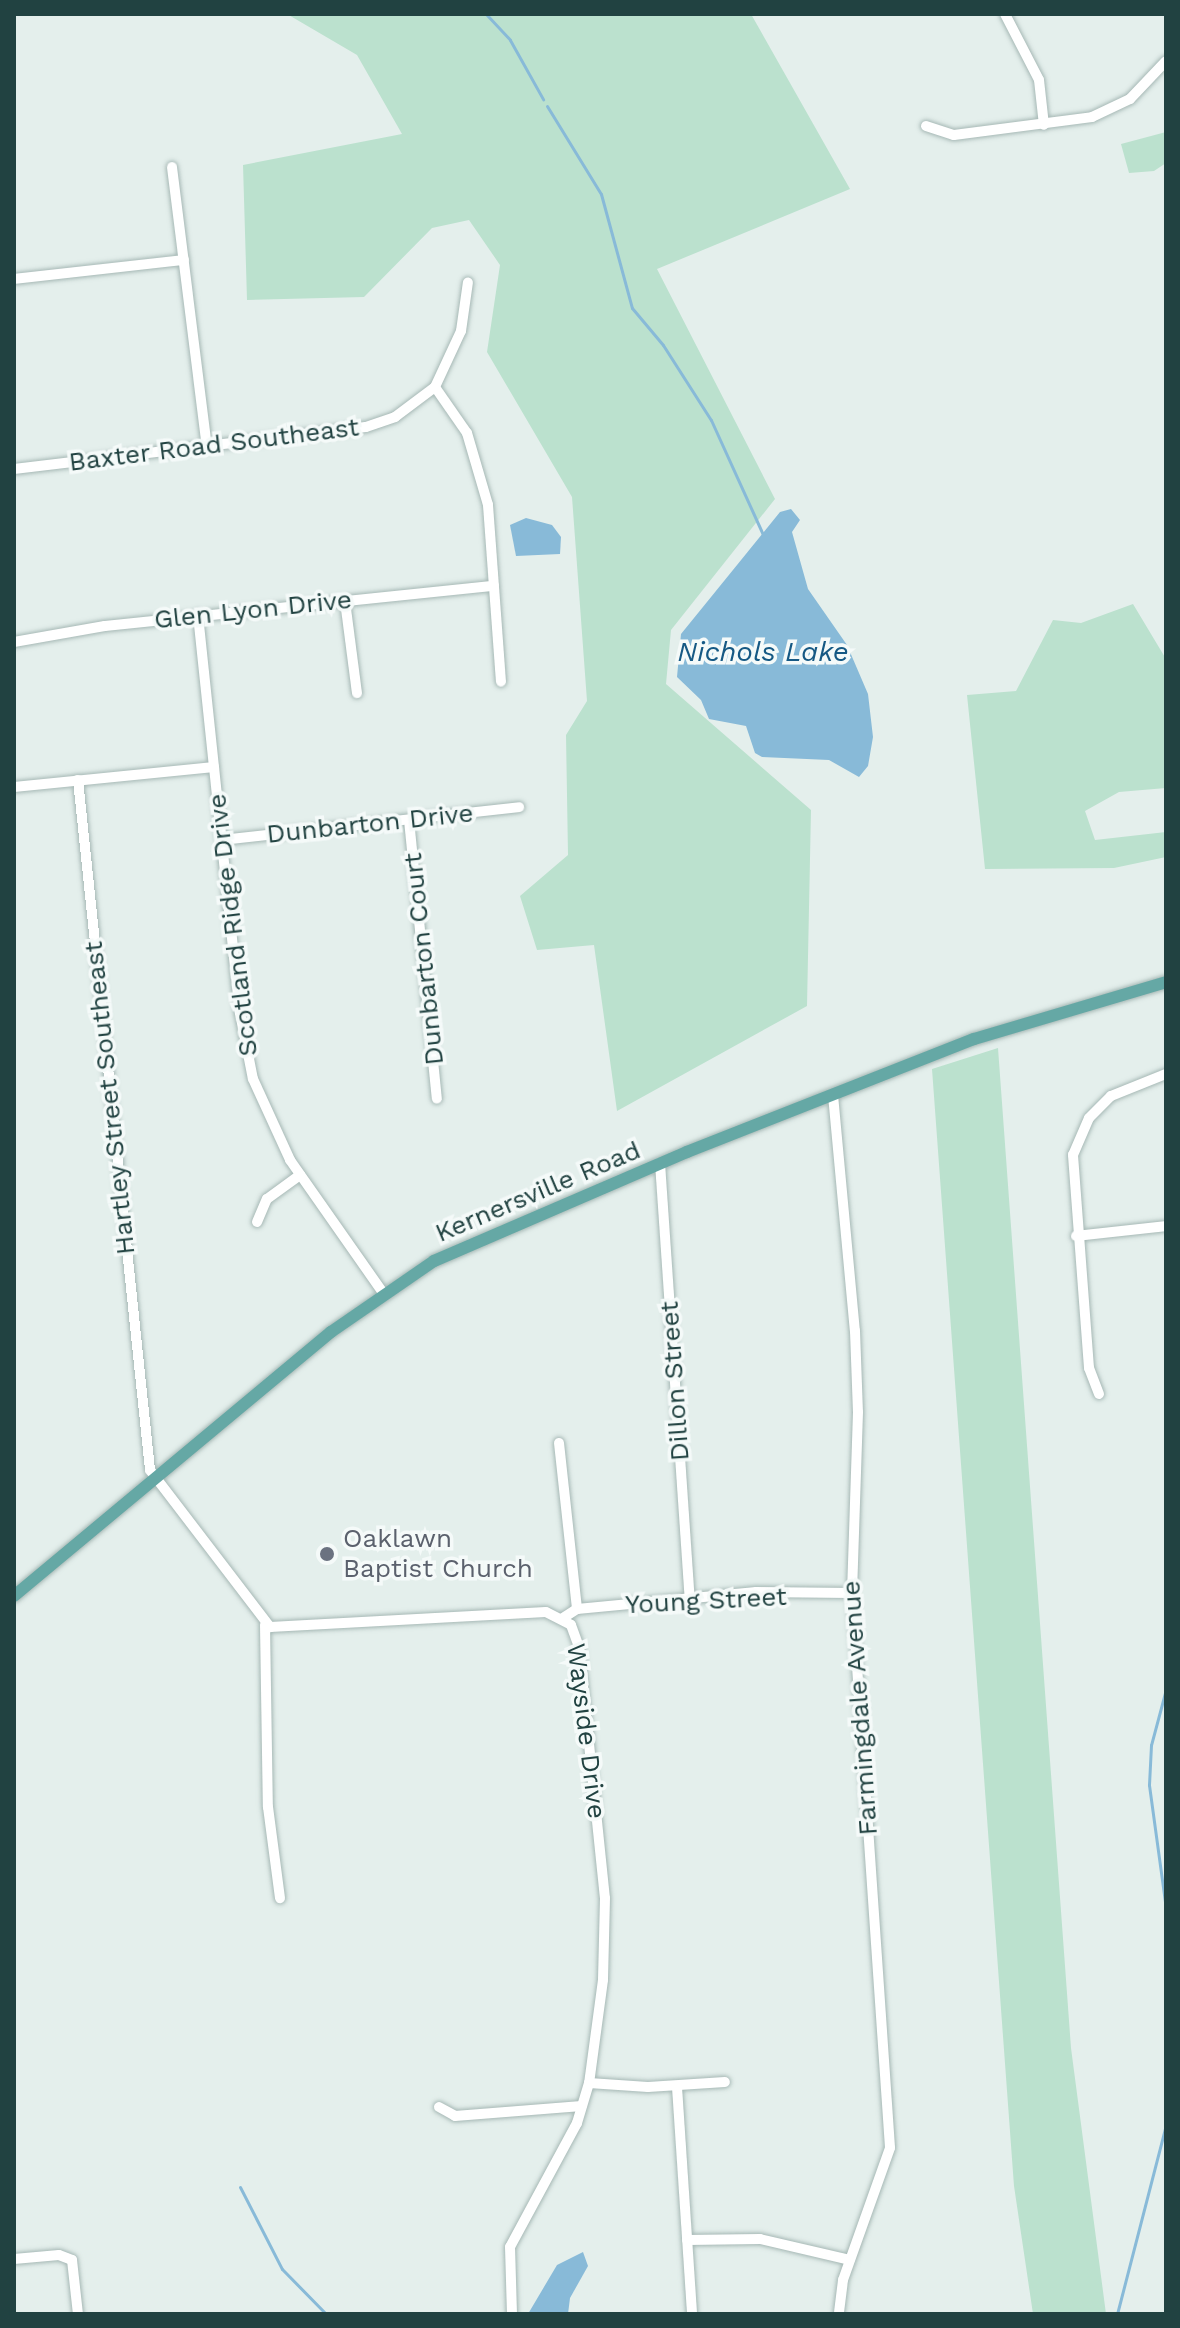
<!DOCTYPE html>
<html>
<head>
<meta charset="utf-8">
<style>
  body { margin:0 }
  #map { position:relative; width:1180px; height:2328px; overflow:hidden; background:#e4efec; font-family:"Work Sans",sans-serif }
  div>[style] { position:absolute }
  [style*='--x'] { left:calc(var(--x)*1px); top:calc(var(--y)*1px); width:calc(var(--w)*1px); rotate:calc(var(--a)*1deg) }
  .green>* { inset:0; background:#bbe1ce }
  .water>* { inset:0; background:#88bad8 }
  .stream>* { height:3px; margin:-1.5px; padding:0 1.5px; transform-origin:1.5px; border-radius:1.5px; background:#88bad8 }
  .roads { filter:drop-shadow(0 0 2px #a6b8b5) drop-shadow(0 0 2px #a6b8b5) }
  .minor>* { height:10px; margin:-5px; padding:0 5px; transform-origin:5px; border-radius:5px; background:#fff }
  .major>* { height:12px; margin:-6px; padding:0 6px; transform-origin:6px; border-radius:6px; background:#65a8a5 }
  .dots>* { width:22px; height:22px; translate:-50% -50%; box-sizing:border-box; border:4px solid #f5faf9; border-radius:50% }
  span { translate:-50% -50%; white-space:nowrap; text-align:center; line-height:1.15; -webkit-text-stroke:7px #f5faf9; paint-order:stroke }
  .street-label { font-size:26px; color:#214241 }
  .worship-label { font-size:26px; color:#5b616d }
  .left { translate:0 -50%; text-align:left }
  .water-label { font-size:28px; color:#165984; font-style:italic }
  .frame { position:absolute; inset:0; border:16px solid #214241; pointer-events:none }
</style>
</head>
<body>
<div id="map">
  <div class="green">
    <i style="clip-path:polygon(287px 14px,751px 14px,850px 189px,657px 269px,775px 499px,671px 630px,666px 684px,811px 810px,807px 1006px,617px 1111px,594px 945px,537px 950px,520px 896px,568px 855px,566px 735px,587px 701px,572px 497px,487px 352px,500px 265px,469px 220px,432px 228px,364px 297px,247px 300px,243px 165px,402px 134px,357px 55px)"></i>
    <i style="clip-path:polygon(1166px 132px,1166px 163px,1154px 171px,1129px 173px,1121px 144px)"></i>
    <i style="clip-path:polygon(1133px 604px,1166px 659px,1166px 788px,1119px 792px,1085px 811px,1095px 840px,1166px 832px,1166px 857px,1114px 868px,985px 869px,967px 695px,1016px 691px,1053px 620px,1081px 623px)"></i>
    <i style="clip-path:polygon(998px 1048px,1071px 2048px,1106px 2314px,1033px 2314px,1014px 2186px,932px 1069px)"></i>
  </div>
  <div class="water">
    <i style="clip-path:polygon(791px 509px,800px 520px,792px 532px,808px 589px,847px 645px,868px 694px,873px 737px,868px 766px,859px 777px,829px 760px,762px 757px,755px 753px,746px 726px,709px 719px,701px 700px,677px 677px,681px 634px,780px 512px)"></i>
    <i style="clip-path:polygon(526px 518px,552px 525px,561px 537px,560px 554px,516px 556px,510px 525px)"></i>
    <i style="clip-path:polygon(583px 2252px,588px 2266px,570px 2298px,568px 2314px,528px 2314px,557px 2265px)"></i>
  </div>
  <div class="stream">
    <i style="--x:486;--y:14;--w:35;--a:47"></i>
    <i style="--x:510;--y:40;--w:68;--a:60.8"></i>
    <i style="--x:547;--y:106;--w:103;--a:58.5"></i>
    <i style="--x:601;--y:194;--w:118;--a:74.8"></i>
    <i style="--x:632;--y:308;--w:48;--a:50"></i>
    <i style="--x:663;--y:345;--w:89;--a:57.4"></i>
    <i style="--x:711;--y:420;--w:128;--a:65.6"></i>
    <i style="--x:1166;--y:1689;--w:58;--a:105"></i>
    <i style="--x:1151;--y:1745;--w:40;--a:92.9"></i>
    <i style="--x:1149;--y:1785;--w:125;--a:82.2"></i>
    <i style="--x:240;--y:2187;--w:92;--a:62.9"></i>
    <i style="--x:282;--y:2269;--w:63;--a:45.6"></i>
    <i style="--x:1117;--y:2314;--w:196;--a:-75.5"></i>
  </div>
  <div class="roads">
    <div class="minor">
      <i style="--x:1005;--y:14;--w:74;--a:62.7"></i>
      <i style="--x:1039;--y:80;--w:45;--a:83.7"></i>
      <i style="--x:926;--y:126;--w:29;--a:18"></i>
      <i style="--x:954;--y:135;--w:139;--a:-7.4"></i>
      <i style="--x:1092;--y:117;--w:42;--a:-25.3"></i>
      <i style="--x:1130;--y:99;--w:52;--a:-46.5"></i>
      <i style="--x:172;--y:167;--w:283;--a:82.9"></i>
      <i style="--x:14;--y:279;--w:171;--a:-6.4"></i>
      <i style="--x:435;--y:387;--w:56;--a:55.2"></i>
      <i style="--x:467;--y:433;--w:75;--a:73.7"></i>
      <i style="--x:488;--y:505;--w:177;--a:85.8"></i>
      <i style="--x:14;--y:469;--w:354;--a:-6.8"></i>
      <i style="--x:366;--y:427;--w:31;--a:-19"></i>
      <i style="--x:395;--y:417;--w:50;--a:-36.9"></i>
      <i style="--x:435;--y:387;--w:62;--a:-65.1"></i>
      <i style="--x:461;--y:331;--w:49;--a:-81.9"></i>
      <i style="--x:345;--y:601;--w:93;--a:82.6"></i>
      <i style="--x:198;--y:615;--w:400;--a:84"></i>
      <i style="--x:240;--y:1013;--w:67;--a:78.9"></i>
      <i style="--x:253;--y:1079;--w:89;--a:65.4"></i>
      <i style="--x:290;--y:1160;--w:162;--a:55"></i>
      <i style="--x:14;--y:642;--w:92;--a:-10"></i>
      <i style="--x:105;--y:626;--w:391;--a:-5.9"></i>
      <i style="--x:78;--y:780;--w:694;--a:84.04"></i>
      <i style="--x:150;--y:1470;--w:198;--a:52.6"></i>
      <i style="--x:270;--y:1627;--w:276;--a:-3.1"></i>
      <i style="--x:546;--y:1612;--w:28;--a:27"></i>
      <i style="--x:571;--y:1625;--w:23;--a:70"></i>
      <i style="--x:579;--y:1647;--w:252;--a:84.1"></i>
      <i style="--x:605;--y:1898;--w:82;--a:91.4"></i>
      <i style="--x:603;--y:1980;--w:104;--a:97.7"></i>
      <i style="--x:589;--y:2083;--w:42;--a:106.7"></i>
      <i style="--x:577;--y:2123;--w:141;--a:118.4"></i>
      <i style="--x:510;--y:2247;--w:67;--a:88.3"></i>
      <i style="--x:14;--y:787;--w:201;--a:-5.7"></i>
      <i style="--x:409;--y:820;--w:280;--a:84.3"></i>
      <i style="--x:222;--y:840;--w:299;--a:-6.3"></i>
      <i style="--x:833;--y:1095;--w:237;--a:84.7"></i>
      <i style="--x:855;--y:1331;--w:81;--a:87.9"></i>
      <i style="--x:858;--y:1412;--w:181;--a:91.9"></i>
      <i style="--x:852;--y:1593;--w:556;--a:86.08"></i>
      <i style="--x:890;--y:2148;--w:140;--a:109.6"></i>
      <i style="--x:843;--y:2280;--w:34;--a:97"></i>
      <i style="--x:660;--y:1163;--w:436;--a:86.1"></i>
      <i style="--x:257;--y:1222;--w:25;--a:-67"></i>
      <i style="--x:267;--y:1199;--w:41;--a:-36"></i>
      <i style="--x:1076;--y:1236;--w:91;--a:-6.3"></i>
      <i style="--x:1099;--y:1394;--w:28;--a:-111"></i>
      <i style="--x:1089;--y:1368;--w:214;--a:-94.3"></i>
      <i style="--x:1073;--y:1155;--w:40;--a:-66.6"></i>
      <i style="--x:1089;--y:1118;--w:31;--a:-45"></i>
      <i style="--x:1111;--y:1096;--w:59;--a:-21.8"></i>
      <i style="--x:559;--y:1443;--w:167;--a:83.8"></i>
      <i style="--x:563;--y:1618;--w:17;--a:-33"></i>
      <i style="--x:577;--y:1609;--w:180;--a:-5.4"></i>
      <i style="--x:756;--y:1592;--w:96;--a:0.6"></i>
      <i style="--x:265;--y:1625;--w:182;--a:89.1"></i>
      <i style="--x:268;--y:1807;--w:92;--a:82.5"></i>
      <i style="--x:589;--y:2083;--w:59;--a:3.9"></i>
      <i style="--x:648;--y:2087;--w:77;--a:-3.7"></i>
      <i style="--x:677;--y:2087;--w:227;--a:86.2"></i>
      <i style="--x:439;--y:2107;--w:18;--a:29"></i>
      <i style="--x:455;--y:2116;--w:127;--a:-4.5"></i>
      <i style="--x:687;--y:2240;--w:73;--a:-0.8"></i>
      <i style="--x:760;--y:2239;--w:92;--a:13.1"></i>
      <i style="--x:14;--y:2259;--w:45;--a:-5.1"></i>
      <i style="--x:59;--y:2255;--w:14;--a:21"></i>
      <i style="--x:72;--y:2260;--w:54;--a:83.7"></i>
    </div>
    <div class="major">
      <i style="--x:14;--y:1596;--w:413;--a:-39.8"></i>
      <i style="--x:331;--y:1332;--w:125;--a:-34.6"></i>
      <i style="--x:434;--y:1261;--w:275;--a:-23.3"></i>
      <i style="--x:687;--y:1152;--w:308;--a:-21.5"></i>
      <i style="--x:974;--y:1039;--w:200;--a:-16.5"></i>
    </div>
  </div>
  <div class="dots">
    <i style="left:327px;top:1554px;background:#6b7280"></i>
  </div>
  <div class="street-label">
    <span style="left:214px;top:445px;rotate:-7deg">Baxter Road Southeast</span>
    <span style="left:253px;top:610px;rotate:-6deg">Glen Lyon Drive</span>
    <span style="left:370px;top:824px;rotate:-6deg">Dunbarton Drive</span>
    <span style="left:233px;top:925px;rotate:-97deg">Scotland Ridge Drive</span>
    <span style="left:424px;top:959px;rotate:-96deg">Dunbarton Court</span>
    <span style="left:110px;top:1098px;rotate:-96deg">Hartley Street Southeast</span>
    <span style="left:538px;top:1192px;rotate:-23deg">Kernersville Road</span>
    <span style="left:675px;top:1381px;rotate:-94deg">Dillon Street</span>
    <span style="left:706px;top:1601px;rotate:-3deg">Young Street</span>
    <span style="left:860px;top:1708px;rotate:-94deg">Farmingdale Avenue</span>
    <span style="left:586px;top:1731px;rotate:83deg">Wayside Drive</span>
  </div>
  <div class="worship-label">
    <span class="left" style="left:343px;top:1554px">Oaklawn<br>Baptist Church</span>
  </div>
  <div class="water-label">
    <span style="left:763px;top:652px">Nichols Lake</span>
  </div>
  <div class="frame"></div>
</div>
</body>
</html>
